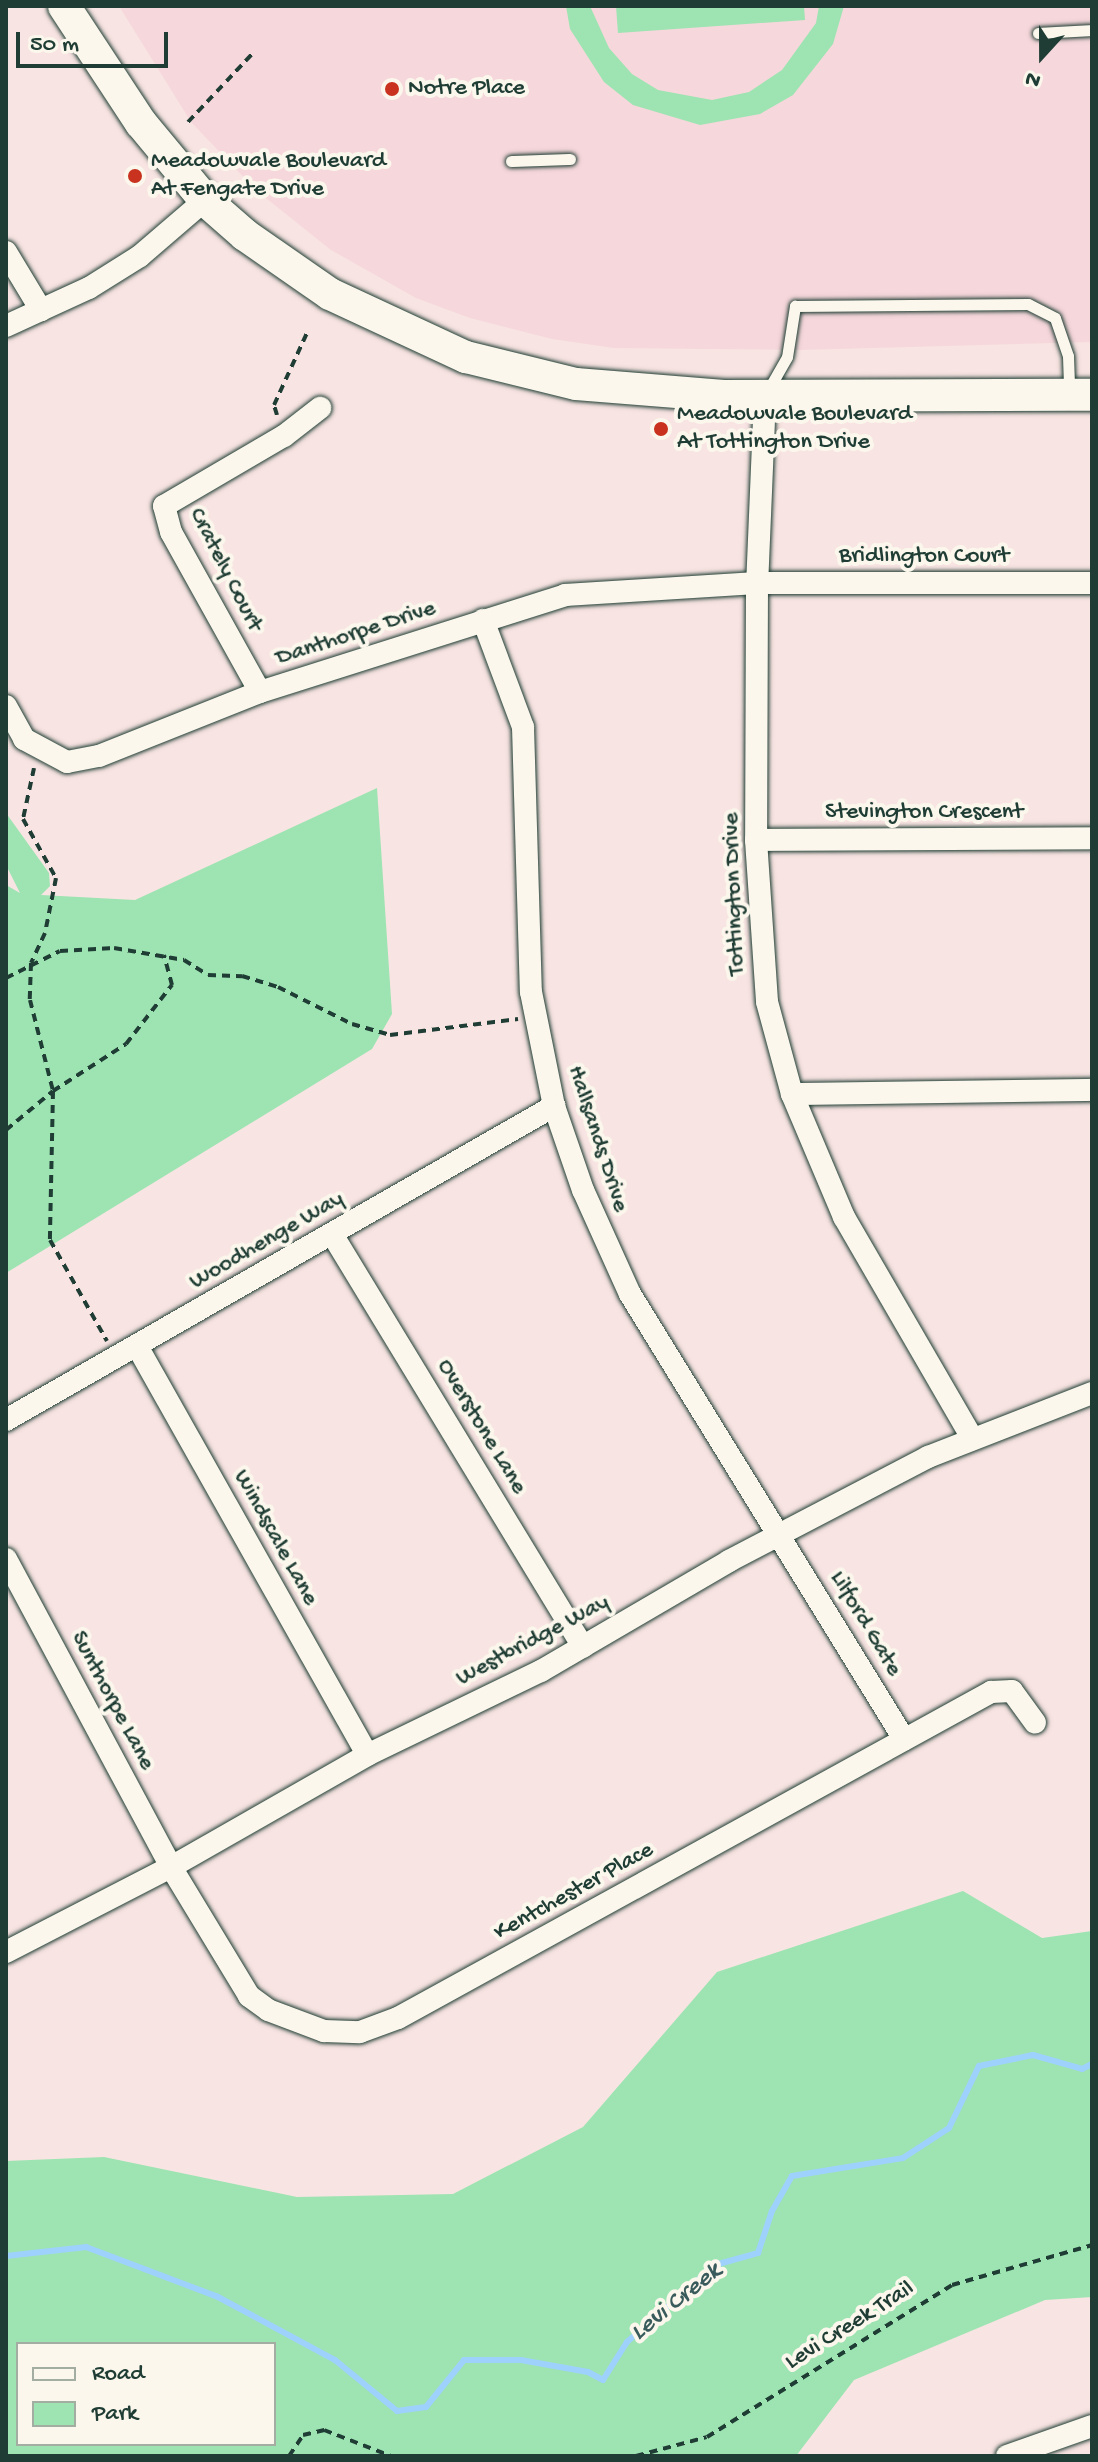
<!DOCTYPE html>
<html>
<head>
<meta charset="utf-8">
<style>
  body { margin:0 }
  #map { position:relative; width:1098px; height:2462px; overflow:hidden; background:#f8e4e2; font-family:"Gochi Hand",sans-serif }
  div>[style] { position:absolute }
  [style*='--x'] { left:calc(var(--x)*1px); top:calc(var(--y)*1px); width:calc(var(--w)*1px); rotate:calc(var(--a)*1deg) }
  .built>* { inset:0; background:#f6d7db }
  .green>* { inset:0; background:#9de4b2 }
  .stream>* { height:6px; margin:-3px; padding:0 3px; transform-origin:3px; border-radius:3px; background:#9fd1fd }
  .path>* { height:4px; margin-top:-2px; transform-origin:0; background:repeating-linear-gradient(90deg,#1f3d34 0 8px,transparent 0 14px) }
  .roads { filter:drop-shadow(0 0 2px #1f3d34) drop-shadow(0 0 2px #1f3d34) }
  .lane>* { height:11px; margin:-5.5px; padding:0 5.5px; transform-origin:5.5px; border-radius:5.5px; background:#fbf7ec }
  .street>* { height:22px; margin:-11px; padding:0 11px; transform-origin:11px; border-radius:11px; background:#fbf7ec }
  .secondary>* { height:32px; margin:-16px; padding:0 16px; transform-origin:16px; border-radius:16px; background:#fbf7ec }
  .dots>* { width:22px; height:22px; translate:-50% -50%; box-sizing:border-box; border:4px solid #fbf7ec; border-radius:50% }
  span { translate:-50% -50%; white-space:nowrap; text-align:center; line-height:1.15; -webkit-text-stroke:8px #fbf7ec; paint-order:stroke }
  .poi-label { font-size:24px; color:#1f3d34 }
  .left { translate:0 -50%; text-align:left }
  .street-label { font-size:24px; color:#1f3d34 }
  .water-label { font-size:26px; color:#395b5c; font-style:italic }
  .frame { position:absolute; inset:0; border:8px solid #1f3d34; pointer-events:none }
  .legend { position:absolute; left:16px; top:2342px; width:260px; height:104px; box-sizing:border-box; background:#fbf7ec; border:2px solid #a3ada2; margin:0; padding:10px 14px; list-style:none; font-size:24px; color:#1f3d34 }
  .legend li { display:flex; align-items:center; gap:16px; height:40px }
  .legend b { width:40px; border:2px solid #a3ada2 }
  .north { position:absolute; left:1002px; top:16px; width:80px; height:80px; -webkit-text-stroke:6px #fbf7ec; paint-order:stroke; rotate:201deg; font-size:22px; font-weight:700; line-height:32px; text-align:center; color:#1f3d34 }
  .north::after { content:''; display:block; margin:auto; width:28px; height:36px; background:#1f3d34; clip-path:polygon(50% 0,100% 100%,50% 72%,0 100%) }
  .scale { position:absolute; left:16px; top:32px; width:152px; height:36px; box-sizing:border-box; border:4px solid #1f3d34; border-top:0; padding-left:10px; font-size:24px; line-height:28px; white-space:nowrap; color:#1f3d34; -webkit-text-stroke:6px #fbf7ec; paint-order:stroke }
</style>
</head>
<body>
<div id="map">
  <div class="built">
    <i style="clip-path:polygon(119px 6px,1092px 6px,1092px 342px,799px 350px,614px 348px,552px 339px,470px 318px,416px 298px,331px 250px,256px 190px,191px 122px)"></i>
  </div>
  <div class="green">
    <i style="clip-path:polygon(566px 6px,590px 6px,609px 48px,632px 74px,658px 90px,712px 100px,749px 92px,782px 70px,816px 23px,819px 6px,844px 6px,833px 44px,793px 95px,760px 114px,700px 125px,633px 105px,604px 82px,570px 29px)"></i>
    <i style="clip-path:polygon(616px 6px,804px 6px,805px 20px,618px 33px)"></i>
    <i style="clip-path:polygon(377px 788px,392px 1014px,372px 1049px,6px 1273px,6px 885px,20px 893px,6px 865px,6px 813px,49px 873px,50px 886px,41px 895px,135px 900px)"></i>
    <i style="clip-path:polygon(evenodd,963px 1891px,1042px 1938px,1092px 1931px,1092px 2297px,1045px 2300px,854px 2380px,796px 2456px,6px 2456px,6px 2161px,104px 2157px,297px 2197px,453px 2194px,583px 2127px,717px 1972px,963px 1891px,18px 2344px,274px 2344px,274px 2444px,18px 2444px,18px 2344px)"></i>
  </div>
  <div class="stream">
    <i style="--x:6;--y:2256;--w:81;--a:-6.4"></i>
    <i style="--x:86;--y:2247;--w:141;--a:20.7"></i>
    <i style="--x:218;--y:2297;--w:133;--a:28.3"></i>
    <i style="--x:335;--y:2360;--w:80;--a:39.4"></i>
    <i style="--x:397;--y:2411;--w:29;--a:-8"></i>
    <i style="--x:426;--y:2407;--w:60;--a:-51"></i>
    <i style="--x:464;--y:2360;--w:57;--a:0"></i>
    <i style="--x:521;--y:2360;--w:68;--a:10.2"></i>
    <i style="--x:588;--y:2372;--w:17;--a:28"></i>
    <i style="--x:603;--y:2380;--w:45;--a:-57.7"></i>
    <i style="--x:627;--y:2342;--w:117;--a:-41.2"></i>
    <i style="--x:715;--y:2265;--w:45;--a:-15.6"></i>
    <i style="--x:758;--y:2253;--w:44;--a:-71.6"></i>
    <i style="--x:772;--y:2211;--w:40;--a:-60.3"></i>
    <i style="--x:792;--y:2176;--w:112;--a:-9.2"></i>
    <i style="--x:903;--y:2158;--w:55;--a:-33.1"></i>
    <i style="--x:949;--y:2128;--w:69;--a:-64.2"></i>
    <i style="--x:979;--y:2066;--w:55;--a:-11.5"></i>
    <i style="--x:1033;--y:2055;--w:51;--a:15.9"></i>
    <i style="--x:1082;--y:2069;--w:11;--a:-27"></i>
  </div>
  <div class="path">
    <i style="--x:188;--y:122;--w:96;--a:-46.7"></i>
    <i style="--x:277;--y:415;--w:10;--a:-107"></i>
    <i style="--x:274;--y:405;--w:79;--a:-65.4"></i>
    <i style="--x:34;--y:768;--w:52;--a:102.2"></i>
    <i style="--x:23;--y:819;--w:68;--a:60.8"></i>
    <i style="--x:56;--y:878;--w:56;--a:101.3"></i>
    <i style="--x:45;--y:933;--w:33;--a:115"></i>
    <i style="--x:31;--y:963;--w:37;--a:92"></i>
    <i style="--x:30;--y:1000;--w:94;--a:75.8"></i>
    <i style="--x:53;--y:1091;--w:149;--a:91.2"></i>
    <i style="--x:50;--y:1240;--w:116;--a:60.6"></i>
    <i style="--x:6;--y:978;--w:60;--a:-26.6"></i>
    <i style="--x:60;--y:951;--w:54;--a:-3.2"></i>
    <i style="--x:114;--y:948;--w:71;--a:9.7"></i>
    <i style="--x:184;--y:960;--w:28;--a:32"></i>
    <i style="--x:208;--y:975;--w:34;--a:2"></i>
    <i style="--x:242;--y:976;--w:38;--a:17"></i>
    <i style="--x:278;--y:987;--w:83;--a:26.6"></i>
    <i style="--x:352;--y:1024;--w:40;--a:16"></i>
    <i style="--x:390;--y:1035;--w:129;--a:-7.1"></i>
    <i style="--x:6;--y:1130;--w:61;--a:-39.7"></i>
    <i style="--x:53;--y:1091;--w:87;--a:-32.8"></i>
    <i style="--x:126;--y:1044;--w:75;--a:-52.1"></i>
    <i style="--x:172;--y:985;--w:31;--a:-105"></i>
    <i style="--x:289;--y:2456;--w:25;--a:-56"></i>
    <i style="--x:303;--y:2435;--w:22;--a:-13"></i>
    <i style="--x:324;--y:2430;--w:72;--a:21.2"></i>
    <i style="--x:636;--y:2456;--w:73;--a:-15"></i>
    <i style="--x:707;--y:2437;--w:288;--a:-31.8"></i>
    <i style="--x:952;--y:2285;--w:146;--a:-15.9"></i>
  </div>
  <div class="roads">
    <div class="lane">
      <i style="--x:1038;--y:33;--w:54;--a:-3.2"></i>
      <i style="--x:511;--y:161;--w:59;--a:-1.9"></i>
      <i style="--x:767;--y:392;--w:40;--a:-60.3"></i>
      <i style="--x:787;--y:357;--w:52;--a:-81.1"></i>
      <i style="--x:795;--y:306;--w:233;--a:-0.5"></i>
      <i style="--x:1028;--y:304;--w:30;--a:27"></i>
      <i style="--x:1055;--y:318;--w:40;--a:71.1"></i>
      <i style="--x:1068;--y:356;--w:35;--a:88"></i>
    </div>
    <div class="street">
      <i style="--x:6;--y:252;--w:68;--a:58.9"></i>
      <i style="--x:6;--y:326;--w:91;--a:-24.6"></i>
      <i style="--x:89;--y:288;--w:60;--a:-32.1"></i>
      <i style="--x:140;--y:256;--w:86;--a:-40.7"></i>
      <i style="--x:765;--y:396;--w:187;--a:92.4"></i>
      <i style="--x:757;--y:583;--w:257;--a:90.2"></i>
      <i style="--x:756;--y:840;--w:162;--a:86.1"></i>
      <i style="--x:767;--y:1002;--w:95;--a:74.8"></i>
      <i style="--x:792;--y:1094;--w:134;--a:67.1"></i>
      <i style="--x:844;--y:1217;--w:255;--a:59.9"></i>
      <i style="--x:483;--y:620;--w:114;--a:69.5"></i>
      <i style="--x:523;--y:727;--w:265;--a:88.3"></i>
      <i style="--x:531;--y:992;--w:116;--a:78.6"></i>
      <i style="--x:554;--y:1106;--w:89;--a:71"></i>
      <i style="--x:583;--y:1190;--w:114;--a:65.7"></i>
      <i style="--x:630;--y:1294;--w:523;--a:58.38"></i>
      <i style="--x:260;--y:692;--w:183;--a:-119.1"></i>
      <i style="--x:171;--y:532;--w:27;--a:-105"></i>
      <i style="--x:164;--y:506;--w:139;--a:-30.3"></i>
      <i style="--x:284;--y:436;--w:46;--a:-37.9"></i>
      <i style="--x:6;--y:706;--w:38;--a:61"></i>
      <i style="--x:24;--y:739;--w:49;--a:28.1"></i>
      <i style="--x:67;--y:762;--w:33;--a:-11"></i>
      <i style="--x:99;--y:756;--w:173;--a:-21.7"></i>
      <i style="--x:260;--y:692;--w:320;--a:-17.6"></i>
      <i style="--x:565;--y:595;--w:192;--a:-3.6"></i>
      <i style="--x:757;--y:583;--w:335;--a:0"></i>
      <i style="--x:756;--y:840;--w:336;--a:-0.3"></i>
      <i style="--x:792;--y:1094;--w:300;--a:-0.8"></i>
      <i style="--x:332;--y:1234;--w:483;--a:58.7"></i>
      <i style="--x:137;--y:1346;--w:469;--a:60.6"></i>
      <i style="--x:6;--y:1420;--w:632;--a:-29.81"></i>
      <i style="--x:6;--y:1559;--w:349;--a:61.8"></i>
      <i style="--x:171;--y:1867;--w:151;--a:58.8"></i>
      <i style="--x:249;--y:1996;--w:24;--a:36"></i>
      <i style="--x:268;--y:2010;--w:60;--a:20.6"></i>
      <i style="--x:324;--y:2031;--w:36;--a:2"></i>
      <i style="--x:360;--y:2032;--w:40;--a:-20.2"></i>
      <i style="--x:398;--y:2018;--w:677;--a:-28.8"></i>
      <i style="--x:991;--y:1692;--w:21;--a:-3"></i>
      <i style="--x:1012;--y:1691;--w:39;--a:54"></i>
      <i style="--x:6;--y:1952;--w:186;--a:-27.3"></i>
      <i style="--x:171;--y:1867;--w:226;--a:-29.7"></i>
      <i style="--x:367;--y:1755;--w:193;--a:-25.8"></i>
      <i style="--x:541;--y:1671;--w:218;--a:-30.3"></i>
      <i style="--x:729;--y:1561;--w:225;--a:-27.6"></i>
      <i style="--x:928;--y:1457;--w:176;--a:-21.3"></i>
      <i style="--x:1007;--y:2456;--w:90;--a:-19.4"></i>
    </div>
    <div class="secondary">
      <i style="--x:64;--y:6;--w:140;--a:56.7"></i>
      <i style="--x:141;--y:123;--w:100;--a:50.3"></i>
      <i style="--x:205;--y:200;--w:53;--a:41.2"></i>
      <i style="--x:245;--y:235;--w:103;--a:34.8"></i>
      <i style="--x:330;--y:294;--w:150;--a:24.9"></i>
      <i style="--x:466;--y:357;--w:113;--a:13.8"></i>
      <i style="--x:576;--y:384;--w:148;--a:4.6"></i>
      <i style="--x:724;--y:396;--w:368;--a:-0.2"></i>
    </div>
  </div>
  <div class="dots">
    <i style="left:392px;top:89px;background:#c8321e"></i>
    <i style="left:135px;top:176px;background:#c8321e"></i>
    <i style="left:661px;top:429px;background:#c8321e"></i>
  </div>
  <div class="poi-label">
    <span class="left" style="left:408px;top:89px">Notre Place</span>
    <span class="left" style="left:151px;top:176px">Meadowvale Boulevard<br>At Fengate Drive</span>
    <span class="left" style="left:677px;top:429px">Meadowvale Boulevard<br>At Tottington Drive</span>
  </div>
  <div class="street-label">
    <span style="left:924px;top:557px">Bridlington Court</span>
    <span style="left:225px;top:570px;rotate:63deg">Crately Court</span>
    <span style="left:356px;top:634px;rotate:-18deg">Danthorpe Drive</span>
    <span style="left:924px;top:813px">Stevington Crescent</span>
    <span style="left:735px;top:894px;rotate:-92deg">Tottington Drive</span>
    <span style="left:597px;top:1139px;rotate:72deg">Hallsands Drive</span>
    <span style="left:267px;top:1241px;rotate:-30deg">Woodhenge Way</span>
    <span style="left:481px;top:1427px;rotate:59deg">Overstone Lane</span>
    <span style="left:275px;top:1538px;rotate:61deg">Windscale Lane</span>
    <span style="left:865px;top:1624px;rotate:59deg">Lilford Gate</span>
    <span style="left:533px;top:1641px;rotate:-28deg">Westbridge Way</span>
    <span style="left:112px;top:1701px;rotate:62deg">Sunthorpe Lane</span>
    <span style="left:574px;top:1892px;rotate:-29deg">Kentchester Place</span>
    <span style="left:850px;top:2326px;rotate:-32deg">Levi Creek Trail</span>
  </div>
  <div class="water-label">
    <span style="left:677px;top:2303px;rotate:-39deg">Levi Creek</span>
  </div>
  <div class="frame"></div>
  <ul class="legend">
  <li><b style="height:10px;background:#fbf7ec"></b>Road</li>
  <li><b style="height:22px;background:#9de4b2"></b>Park</li>
  </ul>
  <div class="north">N</div>
  <div class="scale">50 m</div>
</div>
</body>
</html>
